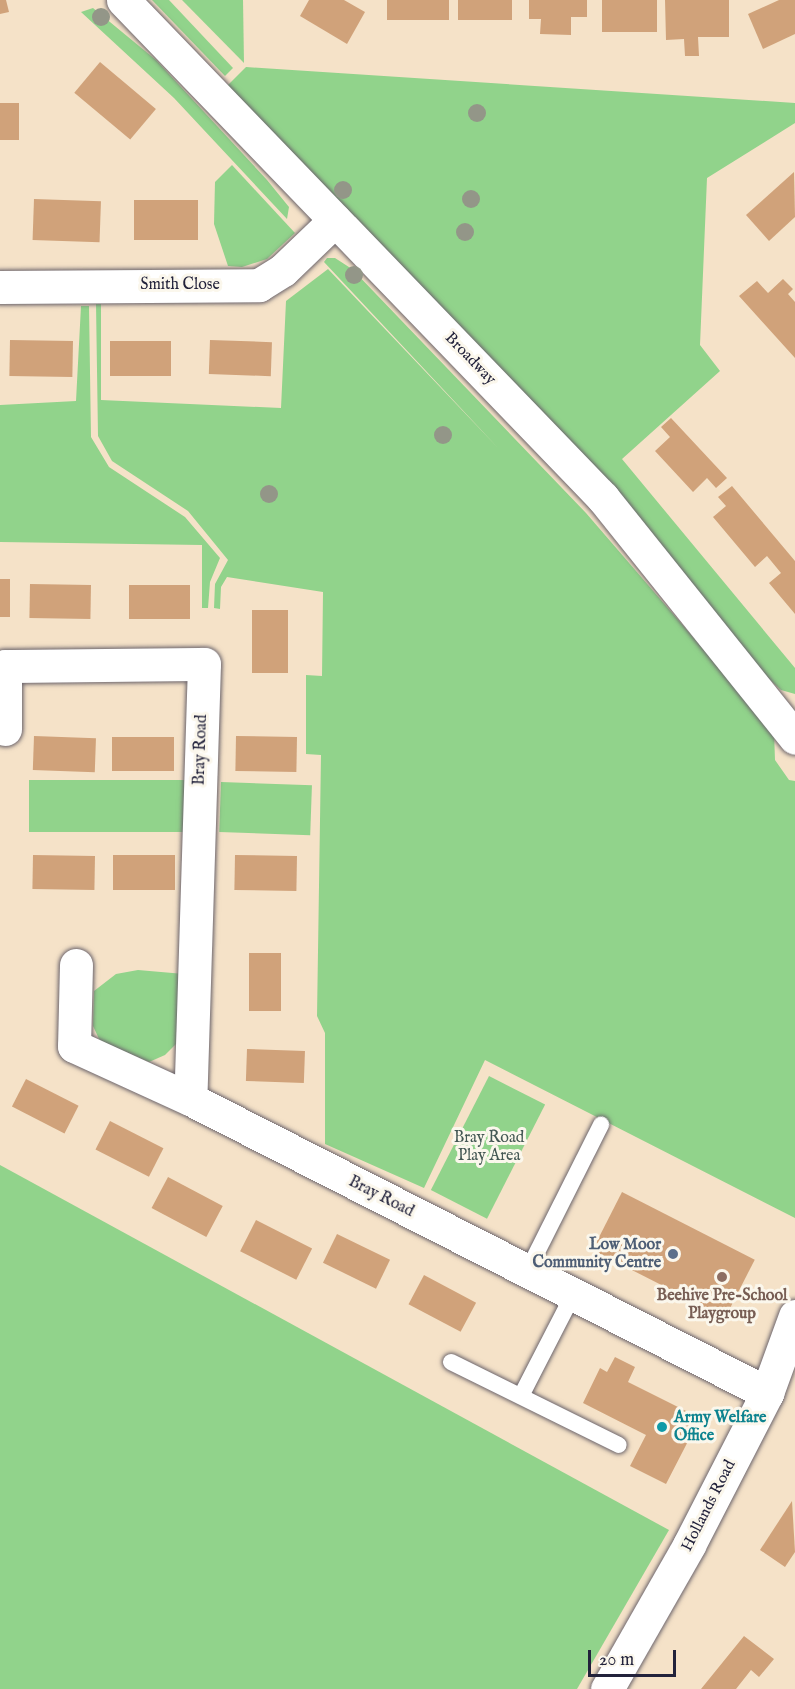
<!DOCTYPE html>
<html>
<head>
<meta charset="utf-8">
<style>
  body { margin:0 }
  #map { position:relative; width:795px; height:1689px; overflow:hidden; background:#f5e2c8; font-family:"IM FELL English",serif }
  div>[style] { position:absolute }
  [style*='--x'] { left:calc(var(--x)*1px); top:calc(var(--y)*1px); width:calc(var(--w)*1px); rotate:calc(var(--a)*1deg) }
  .green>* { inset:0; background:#91d38b; transform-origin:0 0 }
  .building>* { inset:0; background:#d0a27a; transform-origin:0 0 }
  .roads { filter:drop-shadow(0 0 2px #6c656c) drop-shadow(0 0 2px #6c656c) }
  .service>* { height:16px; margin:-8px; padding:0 8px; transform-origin:8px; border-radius:8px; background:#fff }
  .minor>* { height:33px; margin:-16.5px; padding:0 16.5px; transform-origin:16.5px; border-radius:16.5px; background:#fff }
  .tertiary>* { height:33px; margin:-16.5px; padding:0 16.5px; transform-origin:16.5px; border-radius:16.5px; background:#fff }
  .trees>* { width:18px; height:18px; margin:-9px; border-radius:50%; background:#939688 }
  .dots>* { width:16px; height:16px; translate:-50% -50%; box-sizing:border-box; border:3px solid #fbf7ec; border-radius:50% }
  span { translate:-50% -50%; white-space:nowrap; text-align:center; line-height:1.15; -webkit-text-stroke:6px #fbf7ec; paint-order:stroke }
  .street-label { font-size:16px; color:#22223b }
  .park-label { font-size:16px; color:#435753 }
  .service-label { font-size:16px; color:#4e5e75; font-weight:700 }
  .right { translate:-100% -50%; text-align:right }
  .education-label { font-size:16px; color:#785e54; font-weight:700 }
  .culture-label { font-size:16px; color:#0d838f; font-weight:700 }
  .left { translate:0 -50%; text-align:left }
  .scale { position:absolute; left:588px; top:1650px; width:88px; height:27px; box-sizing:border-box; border:3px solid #22223b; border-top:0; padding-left:8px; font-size:18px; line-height:21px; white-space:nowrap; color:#22223b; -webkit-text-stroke:4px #fbf7ec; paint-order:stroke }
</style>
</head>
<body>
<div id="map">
  <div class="green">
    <i style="clip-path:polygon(152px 0,169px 0,233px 68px,225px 76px)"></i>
    <i style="clip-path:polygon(182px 0,243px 0,244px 63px)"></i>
    <i style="clip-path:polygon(93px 8px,156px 60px,267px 180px,289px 207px,287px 219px,174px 98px,81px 12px)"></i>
    <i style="clip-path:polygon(246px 67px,795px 103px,795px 123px,707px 178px,700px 345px,720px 371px,622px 459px,795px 668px,795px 694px,781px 690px,767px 677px,225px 88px)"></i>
    <i style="clip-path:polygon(232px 165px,295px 233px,267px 259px,242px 267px,228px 266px,214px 224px,215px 182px)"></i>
    <i style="clip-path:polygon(327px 258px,335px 258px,352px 269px,586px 513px,774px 731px,775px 760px,789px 780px,795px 781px,795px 1218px,485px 1060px,424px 1188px,325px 1144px,325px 1033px,317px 1016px,321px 755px,306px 754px,306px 675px,322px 676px,323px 592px,227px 577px,221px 587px,220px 609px,214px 608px,215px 584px,228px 560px,188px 511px,112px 461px,98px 436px,96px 304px,101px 304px,101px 400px,281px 408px,286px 301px,328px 269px,499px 449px,324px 262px)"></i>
    <i style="clip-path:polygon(81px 306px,89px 306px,91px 437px,109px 467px,185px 517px,220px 558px,210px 582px,208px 608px,202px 608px,202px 545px,0 542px,0 405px,76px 401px)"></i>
    <i style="left:29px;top:780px;width:158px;height:52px"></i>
    <i style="left:221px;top:782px;width:91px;height:50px;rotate:2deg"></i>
    <i style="clip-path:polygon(138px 970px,184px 974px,179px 1041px,165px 1055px,149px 1062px,100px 1041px,93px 1026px,94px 991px,116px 974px)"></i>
    <i style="left:489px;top:1076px;width:63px;height:128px;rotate:27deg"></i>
    <i style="clip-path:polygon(0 1165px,669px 1530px,577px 1689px,0 1689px)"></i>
  </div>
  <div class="building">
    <i style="clip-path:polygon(0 0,6px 0,9px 12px,0 14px)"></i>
    <i style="clip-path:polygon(309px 0,344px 0,365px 12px,347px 44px,300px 16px)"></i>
    <i style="left:387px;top:0;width:62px;height:20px"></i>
    <i style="left:458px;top:0;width:54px;height:20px"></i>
    <i style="clip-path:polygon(529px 0,587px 0,587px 17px,571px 17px,571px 35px,540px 34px,541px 19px,529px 19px)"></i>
    <i style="left:602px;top:0;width:55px;height:32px"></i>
    <i style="clip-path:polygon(665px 0,729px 0,729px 37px,698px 37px,699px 56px,685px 56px,684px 39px,666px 40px)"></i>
    <i style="clip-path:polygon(779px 0,795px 0,795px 34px,763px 49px,748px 14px)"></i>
    <i style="left:100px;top:62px;width:73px;height:40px;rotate:40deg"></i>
    <i style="left:0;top:103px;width:19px;height:37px"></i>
    <i style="clip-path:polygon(794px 172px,795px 217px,769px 241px,746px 215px)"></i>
    <i style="left:34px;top:199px;width:67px;height:41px;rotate:2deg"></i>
    <i style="left:134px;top:200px;width:64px;height:40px"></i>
    <i style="clip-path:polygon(783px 279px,793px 289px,788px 294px,795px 302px,795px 358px,739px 296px,757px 281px,768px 293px)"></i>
    <i style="left:10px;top:340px;width:63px;height:36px;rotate:1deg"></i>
    <i style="left:210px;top:340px;width:62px;height:34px;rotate:2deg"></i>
    <i style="left:110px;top:341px;width:61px;height:35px"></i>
    <i style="clip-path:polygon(671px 418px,727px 478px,716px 488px,707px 478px,693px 492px,655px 451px,670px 437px,661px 427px)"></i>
    <i style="clip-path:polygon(732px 486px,795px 561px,795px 614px,769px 583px,781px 573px,767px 556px,755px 567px,713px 517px,726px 506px,718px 497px)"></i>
    <i style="left:0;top:579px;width:10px;height:38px"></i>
    <i style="left:30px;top:584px;width:61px;height:34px;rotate:1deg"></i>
    <i style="left:129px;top:585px;width:61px;height:34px"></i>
    <i style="left:252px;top:610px;width:36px;height:63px"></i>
    <i style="left:34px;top:736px;width:62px;height:34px;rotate:2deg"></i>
    <i style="left:236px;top:736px;width:61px;height:35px;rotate:1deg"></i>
    <i style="left:112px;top:737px;width:62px;height:34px"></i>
    <i style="left:33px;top:855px;width:62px;height:34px;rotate:1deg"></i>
    <i style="left:113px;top:855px;width:62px;height:35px"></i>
    <i style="left:235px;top:855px;width:62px;height:35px;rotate:1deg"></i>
    <i style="left:249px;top:953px;width:32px;height:58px"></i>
    <i style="left:247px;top:1049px;width:58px;height:32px;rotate:2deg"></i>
    <i style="left:26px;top:1079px;width:59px;height:31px;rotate:27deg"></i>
    <i style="left:110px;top:1121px;width:60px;height:32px;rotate:27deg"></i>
    <i style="left:168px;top:1177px;width:62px;height:35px;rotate:28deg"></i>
    <i style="left:622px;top:1192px;width:149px;height:65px;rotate:27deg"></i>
    <i style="left:256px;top:1220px;width:63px;height:35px;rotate:27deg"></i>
    <i style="left:337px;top:1234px;width:59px;height:32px;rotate:26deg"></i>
    <i style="left:424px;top:1275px;width:59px;height:33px;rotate:28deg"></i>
    <i style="clip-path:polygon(615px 1357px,635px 1367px,628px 1382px,700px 1418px,666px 1484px,630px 1466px,646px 1435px,583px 1403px,600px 1368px,607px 1372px)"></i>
    <i style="clip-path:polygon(792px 1501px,795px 1552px,785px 1567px,760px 1550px)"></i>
    <i style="clip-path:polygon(744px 1636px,774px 1659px,759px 1677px,751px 1670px,736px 1689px,701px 1689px)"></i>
  </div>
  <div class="roads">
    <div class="service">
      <i style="--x:527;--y:1272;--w:165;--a:-63.3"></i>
      <i style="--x:451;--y:1362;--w:187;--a:26.3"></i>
      <i style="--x:521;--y:1396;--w:114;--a:-62.8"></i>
    </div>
    <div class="minor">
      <i style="--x:0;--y:287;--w:259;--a:-0.4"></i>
      <i style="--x:259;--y:285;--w:28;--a:-32"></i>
      <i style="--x:283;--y:270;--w:72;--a:-43.9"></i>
      <i style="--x:5;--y:729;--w:63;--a:-90"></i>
      <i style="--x:5;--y:666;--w:199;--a:-0.6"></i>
      <i style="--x:204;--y:664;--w:435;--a:91.8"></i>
      <i style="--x:76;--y:965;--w:81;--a:91.4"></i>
      <i style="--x:74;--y:1046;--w:128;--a:24.6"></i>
      <i style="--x:190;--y:1099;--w:648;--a:27"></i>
      <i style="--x:607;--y:1689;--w:166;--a:-60.3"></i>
      <i style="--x:689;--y:1545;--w:171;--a:-62.8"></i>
      <i style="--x:767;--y:1393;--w:82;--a:-70"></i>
    </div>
    <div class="tertiary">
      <i style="--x:123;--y:0;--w:692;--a:46.05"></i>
      <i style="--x:603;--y:498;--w:307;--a:51.3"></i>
    </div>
  </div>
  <div class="trees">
    <i style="left:101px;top:17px"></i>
    <i style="left:477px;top:113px"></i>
    <i style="left:343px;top:190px"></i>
    <i style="left:471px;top:199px"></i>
    <i style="left:465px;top:232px"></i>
    <i style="left:354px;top:275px"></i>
    <i style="left:443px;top:435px"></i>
    <i style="left:269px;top:494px"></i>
  </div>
  <div class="dots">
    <i style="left:673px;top:1254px;background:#5c6f8a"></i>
    <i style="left:722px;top:1277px;background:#8d6e63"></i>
    <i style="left:662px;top:1427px;background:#0f9aa8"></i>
  </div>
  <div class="street-label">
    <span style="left:180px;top:285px">Smith Close</span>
    <span style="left:470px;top:359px;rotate:46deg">Broadway</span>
    <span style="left:201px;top:750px;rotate:-88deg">Bray Road</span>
    <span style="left:381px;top:1197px;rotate:27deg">Bray Road</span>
    <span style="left:709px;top:1506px;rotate:-63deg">Hollands Road</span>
  </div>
  <div class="park-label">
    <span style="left:489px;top:1147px">Bray Road<br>Play Area</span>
  </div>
  <div class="service-label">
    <span class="right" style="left:661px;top:1254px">Low Moor<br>Community Centre</span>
  </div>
  <div class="education-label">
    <span style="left:722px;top:1305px">Beehive Pre-School<br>Playgroup</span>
  </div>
  <div class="culture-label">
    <span class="left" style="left:674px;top:1427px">Army Welfare<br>Office</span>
  </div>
  <div class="scale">20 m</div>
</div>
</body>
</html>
